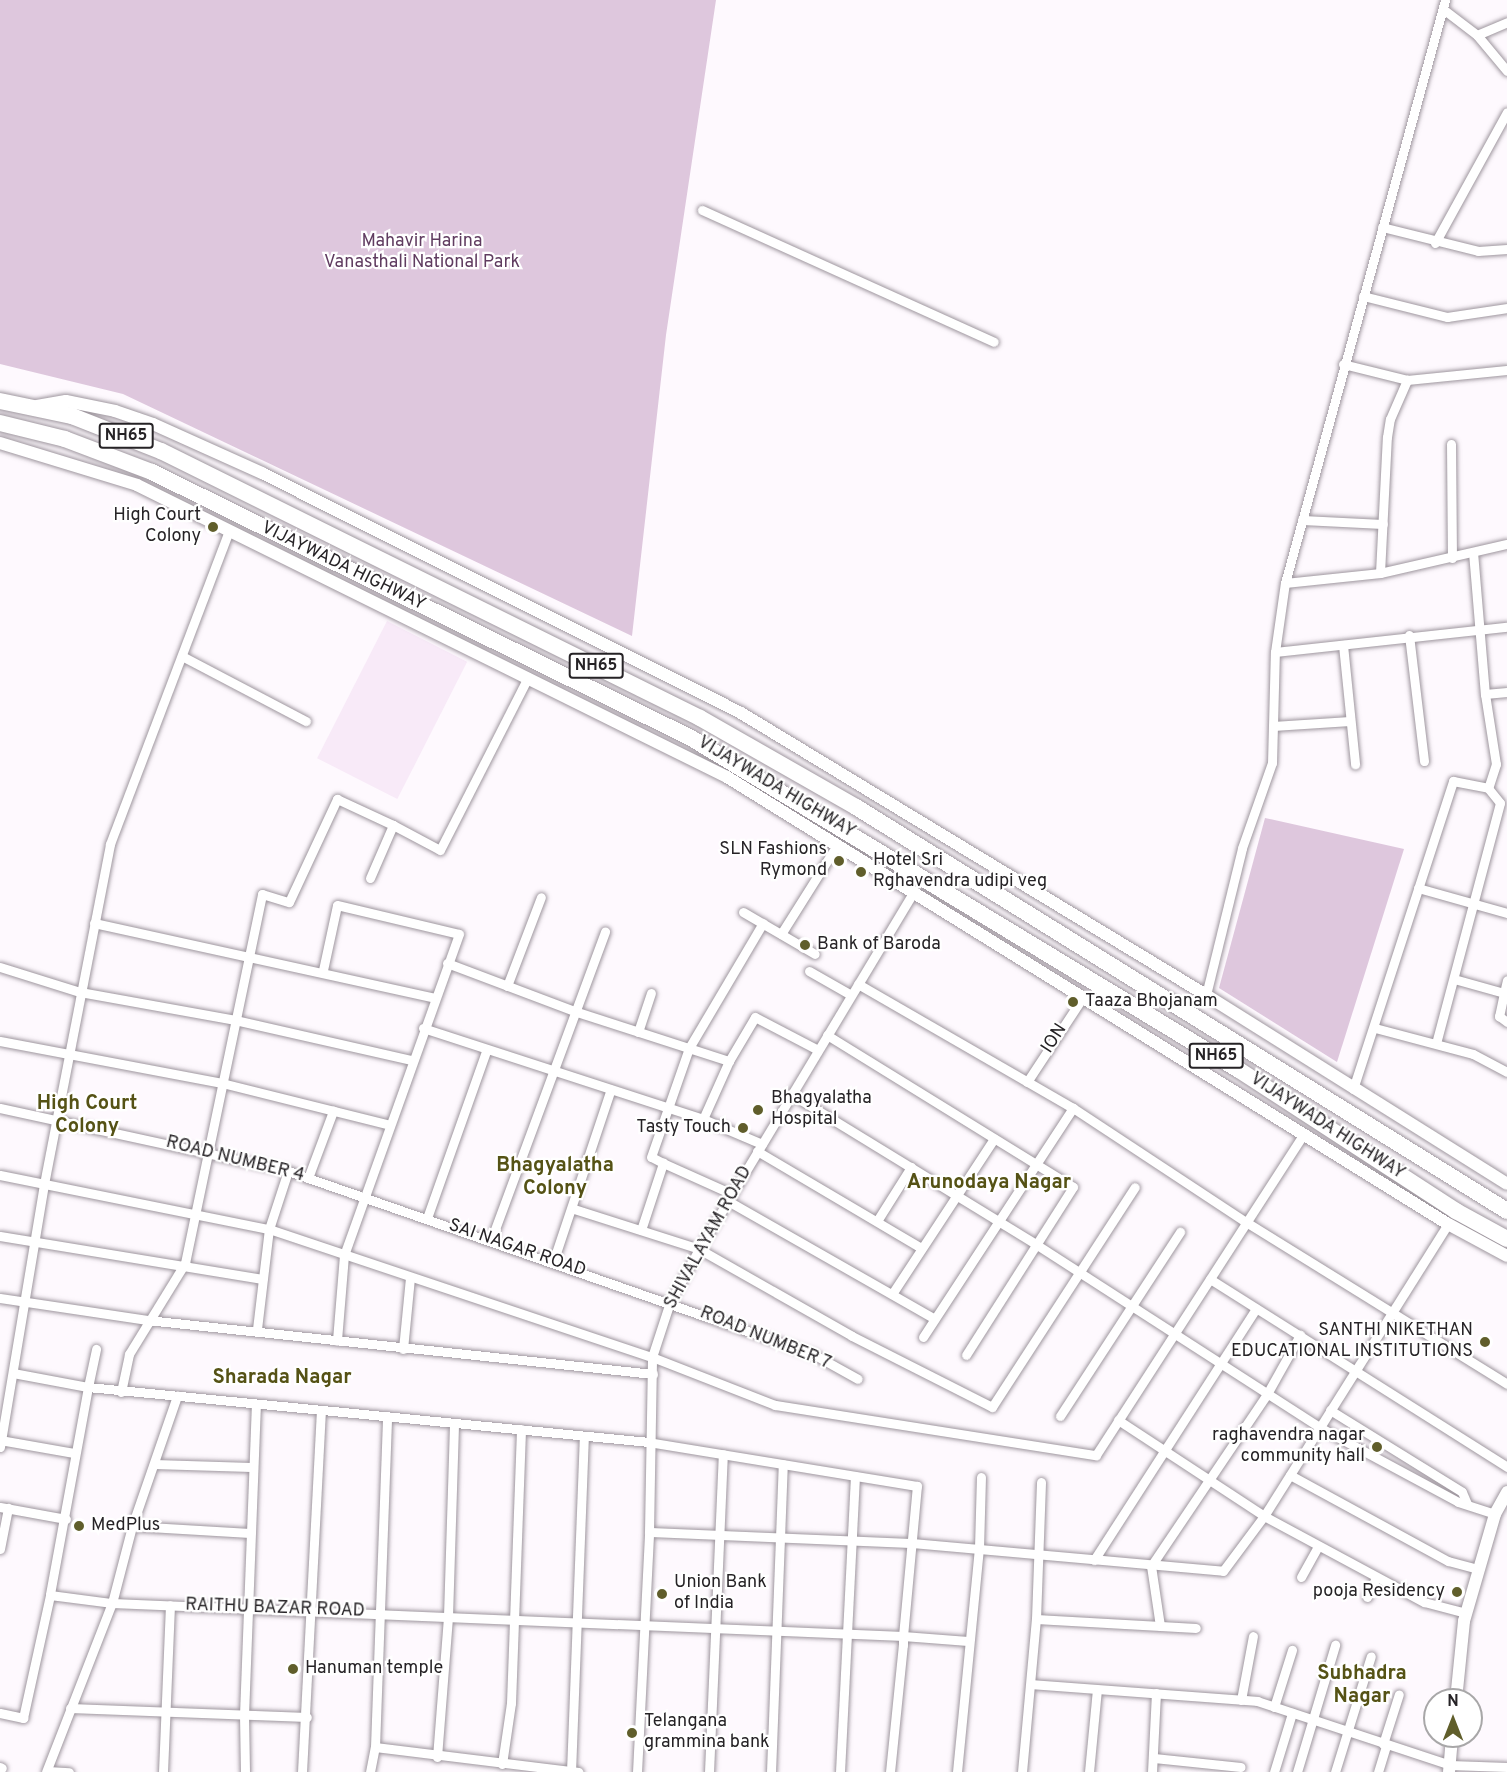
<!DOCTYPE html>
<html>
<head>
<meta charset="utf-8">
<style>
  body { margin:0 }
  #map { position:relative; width:1507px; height:1772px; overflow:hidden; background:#fef9fe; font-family:Overpass,sans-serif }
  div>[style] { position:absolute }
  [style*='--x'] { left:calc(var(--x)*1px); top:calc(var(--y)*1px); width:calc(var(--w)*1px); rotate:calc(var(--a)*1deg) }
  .built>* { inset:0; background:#f8eaf8; transform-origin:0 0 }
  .green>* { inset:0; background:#dec7dd }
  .roads { filter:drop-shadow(0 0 2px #9e969e) drop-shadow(0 0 2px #9e969e) }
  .minor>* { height:9px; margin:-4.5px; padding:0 4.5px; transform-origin:4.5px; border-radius:4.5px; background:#fff }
  .tertiary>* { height:12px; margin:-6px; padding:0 6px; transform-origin:6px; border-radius:6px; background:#fff }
  .trunk>* { height:16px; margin:-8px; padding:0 8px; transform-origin:8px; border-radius:8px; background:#fff }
  .dots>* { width:16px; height:16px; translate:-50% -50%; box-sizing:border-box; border:3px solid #fff; border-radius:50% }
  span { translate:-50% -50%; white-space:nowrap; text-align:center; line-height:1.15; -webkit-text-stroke:4.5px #fff; paint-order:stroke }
  .shield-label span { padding:2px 4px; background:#fff; border:2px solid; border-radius:4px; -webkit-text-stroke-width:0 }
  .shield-label { font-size:16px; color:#262326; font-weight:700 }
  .park-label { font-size:18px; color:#603c60 }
  .poi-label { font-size:18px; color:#262326 }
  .right { translate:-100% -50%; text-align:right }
  .left { translate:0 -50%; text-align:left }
  .street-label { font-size:18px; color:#262326 }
  .neighbourhood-label { font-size:20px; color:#555215; font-weight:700 }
  .north { position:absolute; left:1423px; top:1688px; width:60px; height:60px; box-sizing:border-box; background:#fff; border:2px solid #a8a7a8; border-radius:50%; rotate:0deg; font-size:16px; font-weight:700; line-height:24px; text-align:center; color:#262326 }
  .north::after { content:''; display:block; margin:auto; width:21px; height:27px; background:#605e2b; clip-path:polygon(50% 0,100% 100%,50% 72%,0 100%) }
</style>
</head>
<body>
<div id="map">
  <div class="built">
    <i style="left:387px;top:621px;width:90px;height:154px;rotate:27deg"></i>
  </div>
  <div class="green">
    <i style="clip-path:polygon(0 0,716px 0,666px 335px,632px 636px,123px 394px,0 364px)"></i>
    <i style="clip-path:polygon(1265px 818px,1404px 849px,1337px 1062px,1219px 988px)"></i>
  </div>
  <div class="roads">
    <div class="minor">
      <i style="--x:1443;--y:9;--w:43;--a:37.4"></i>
      <i style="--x:1477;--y:35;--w:33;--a:-23"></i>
      <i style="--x:1477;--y:35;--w:47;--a:50.2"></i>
      <i style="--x:702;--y:210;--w:320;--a:24.3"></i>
      <i style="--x:1382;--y:227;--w:99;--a:14"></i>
      <i style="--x:1478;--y:251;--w:29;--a:-4"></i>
      <i style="--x:1435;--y:243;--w:149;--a:-61.2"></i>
      <i style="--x:1363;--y:296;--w:87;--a:14"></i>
      <i style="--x:1447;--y:317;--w:61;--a:-8.5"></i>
      <i style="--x:1343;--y:364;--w:66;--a:14"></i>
      <i style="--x:1407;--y:380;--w:100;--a:-5.7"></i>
      <i style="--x:1451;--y:444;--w:114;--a:89.5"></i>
      <i style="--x:1302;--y:520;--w:81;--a:2.8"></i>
      <i style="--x:1473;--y:552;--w:143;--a:85.2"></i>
      <i style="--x:1485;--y:694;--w:71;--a:81.1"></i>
      <i style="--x:1496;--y:764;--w:25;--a:108"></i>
      <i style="--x:1380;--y:573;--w:136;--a:-87.1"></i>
      <i style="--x:1387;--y:437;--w:18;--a:-81"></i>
      <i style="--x:1390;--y:419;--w:43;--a:-66.4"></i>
      <i style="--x:1285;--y:583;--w:96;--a:-6"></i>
      <i style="--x:1380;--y:573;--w:130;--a:-12.9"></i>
      <i style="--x:1409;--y:635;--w:127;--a:83.2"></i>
      <i style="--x:1343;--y:645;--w:120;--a:84.2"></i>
      <i style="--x:1275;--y:652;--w:233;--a:-6.2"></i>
      <i style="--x:182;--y:656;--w:140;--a:27.7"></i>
      <i style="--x:1485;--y:694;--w:22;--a:-5"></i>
      <i style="--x:1273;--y:726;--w:77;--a:-3.7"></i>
      <i style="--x:370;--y:878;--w:58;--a:-66.5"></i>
      <i style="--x:393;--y:825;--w:53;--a:28"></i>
      <i style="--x:440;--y:850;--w:194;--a:-63"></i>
      <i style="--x:1418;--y:888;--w:92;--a:15.7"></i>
      <i style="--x:743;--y:912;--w:83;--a:30.3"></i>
      <i style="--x:94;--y:923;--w:349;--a:12.4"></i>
      <i style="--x:781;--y:934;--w:105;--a:-57.8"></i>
      <i style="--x:447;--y:963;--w:136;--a:20.7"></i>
      <i style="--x:574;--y:1011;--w:163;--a:17.9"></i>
      <i style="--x:0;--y:967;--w:84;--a:17.4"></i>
      <i style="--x:80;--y:992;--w:158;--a:10.2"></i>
      <i style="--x:235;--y:1020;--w:180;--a:12.8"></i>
      <i style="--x:323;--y:970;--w:66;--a:-77.8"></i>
      <i style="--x:337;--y:905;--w:125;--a:13.4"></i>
      <i style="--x:459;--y:934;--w:341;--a:109.7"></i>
      <i style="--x:344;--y:1255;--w:86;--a:94.7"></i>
      <i style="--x:809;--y:971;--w:48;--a:29.7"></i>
      <i style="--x:1454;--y:979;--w:52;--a:15.6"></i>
      <i style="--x:1504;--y:993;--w:24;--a:102"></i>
      <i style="--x:1499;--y:1016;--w:10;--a:37"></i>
      <i style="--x:858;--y:984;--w:248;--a:30"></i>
      <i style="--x:1073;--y:1108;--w:207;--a:33.4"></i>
      <i style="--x:1246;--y:1222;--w:307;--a:31.8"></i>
      <i style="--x:507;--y:986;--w:95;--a:-69.1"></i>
      <i style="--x:1504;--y:993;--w:13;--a:-77"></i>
      <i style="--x:1206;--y:995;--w:151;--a:-76.2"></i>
      <i style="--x:1242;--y:848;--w:90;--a:-70.6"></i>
      <i style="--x:1272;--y:763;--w:111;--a:-88.5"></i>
      <i style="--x:1275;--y:652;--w:70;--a:-81.8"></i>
      <i style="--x:1285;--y:583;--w:605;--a:-74.65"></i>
      <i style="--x:423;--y:1028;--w:294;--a:18"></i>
      <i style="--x:703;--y:1119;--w:64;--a:23"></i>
      <i style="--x:1375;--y:1028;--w:101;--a:14.9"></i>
      <i style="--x:1473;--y:1054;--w:38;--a:28"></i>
      <i style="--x:638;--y:1032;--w:41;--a:-71.6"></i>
      <i style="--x:827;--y:1035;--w:289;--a:31.7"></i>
      <i style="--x:1073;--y:1187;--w:199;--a:122.5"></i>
      <i style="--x:0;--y:1041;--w:226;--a:10.7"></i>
      <i style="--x:222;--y:1083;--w:173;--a:14"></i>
      <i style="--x:1027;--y:1082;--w:102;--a:-56.6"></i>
      <i style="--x:1353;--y:1089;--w:324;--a:-72"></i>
      <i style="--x:1453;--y:781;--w:36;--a:11"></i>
      <i style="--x:1488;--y:788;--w:19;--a:51"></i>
      <i style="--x:1500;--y:803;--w:248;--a:104.9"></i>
      <i style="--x:791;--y:1094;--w:289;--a:31.5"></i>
      <i style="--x:1037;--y:1245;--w:336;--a:32.8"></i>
      <i style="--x:1319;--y:1427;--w:158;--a:28.3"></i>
      <i style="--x:1458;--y:1502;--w:39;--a:18"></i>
      <i style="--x:0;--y:1108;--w:295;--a:12.3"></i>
      <i style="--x:288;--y:1171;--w:556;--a:19.22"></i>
      <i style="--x:813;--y:1354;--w:51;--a:29.1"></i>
      <i style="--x:703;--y:1119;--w:64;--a:-65.9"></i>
      <i style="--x:729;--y:1061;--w:51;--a:-59.4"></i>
      <i style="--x:755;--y:1017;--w:71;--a:27.6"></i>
      <i style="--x:757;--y:1151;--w:191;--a:30.6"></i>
      <i style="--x:663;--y:1163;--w:76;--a:24.2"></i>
      <i style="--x:0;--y:1175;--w:274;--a:11.4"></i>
      <i style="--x:269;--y:1229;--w:404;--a:18.5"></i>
      <i style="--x:652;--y:1357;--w:132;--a:21.3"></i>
      <i style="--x:775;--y:1405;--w:325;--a:8.9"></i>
      <i style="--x:1096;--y:1455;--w:383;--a:-57.1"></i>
      <i style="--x:308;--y:1178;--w:72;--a:-69.5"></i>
      <i style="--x:728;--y:1201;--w:236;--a:29.7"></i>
      <i style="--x:574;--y:1209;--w:131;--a:17.7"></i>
      <i style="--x:699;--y:1249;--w:176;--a:29.6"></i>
      <i style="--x:852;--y:1336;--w:157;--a:26.9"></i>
      <i style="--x:992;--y:1407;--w:262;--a:-57"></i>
      <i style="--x:427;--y:1218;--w:179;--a:-70.5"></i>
      <i style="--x:877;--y:1221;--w:64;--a:-57.8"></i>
      <i style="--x:641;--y:1230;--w:71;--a:-71.8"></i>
      <i style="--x:663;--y:1163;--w:13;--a:-153"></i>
      <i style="--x:651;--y:1157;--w:115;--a:-70.8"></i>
      <i style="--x:689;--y:1048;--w:145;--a:-59.4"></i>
      <i style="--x:0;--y:1236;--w:266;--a:9.3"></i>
      <i style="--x:491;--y:1240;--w:329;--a:-69.7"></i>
      <i style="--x:553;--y:1262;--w:182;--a:-71.5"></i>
      <i style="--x:1210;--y:1279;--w:352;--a:32.3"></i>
      <i style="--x:892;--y:1294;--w:186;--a:-56.7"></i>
      <i style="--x:0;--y:1298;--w:149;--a:8.5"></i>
      <i style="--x:147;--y:1320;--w:509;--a:6.09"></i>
      <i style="--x:257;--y:1329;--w:101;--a:-83.2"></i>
      <i style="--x:269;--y:1229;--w:61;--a:-71.9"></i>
      <i style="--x:923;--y:1337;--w:274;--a:-56.8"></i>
      <i style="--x:403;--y:1349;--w:71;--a:-84.4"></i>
      <i style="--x:13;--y:1373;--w:76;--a:10.6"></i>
      <i style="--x:88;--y:1387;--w:39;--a:-78"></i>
      <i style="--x:121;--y:1392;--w:39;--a:-78"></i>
      <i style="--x:129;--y:1354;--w:107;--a:-58.4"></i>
      <i style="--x:185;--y:1263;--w:377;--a:-78.2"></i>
      <i style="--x:262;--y:894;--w:28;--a:17"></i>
      <i style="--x:289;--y:902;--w:114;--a:-65"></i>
      <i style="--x:337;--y:799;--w:62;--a:24.9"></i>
      <i style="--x:1330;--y:1410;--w:155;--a:31.8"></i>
      <i style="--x:1462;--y:1492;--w:13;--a:67"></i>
      <i style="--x:1060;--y:1416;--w:220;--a:-56.9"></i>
      <i style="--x:1118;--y:1420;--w:175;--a:33.3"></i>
      <i style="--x:1264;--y:1516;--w:182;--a:28.3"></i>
      <i style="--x:1424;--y:1602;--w:43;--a:14.7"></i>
      <i style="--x:0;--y:1440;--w:75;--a:10"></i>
      <i style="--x:0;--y:1447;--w:267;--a:-80.5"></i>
      <i style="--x:44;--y:1184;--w:346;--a:-79"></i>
      <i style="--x:110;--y:844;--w:336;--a:-69.2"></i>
      <i style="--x:154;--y:1464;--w:97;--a:1.8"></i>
      <i style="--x:1290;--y:1475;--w:180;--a:28.6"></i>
      <i style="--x:1448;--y:1561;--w:31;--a:15"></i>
      <i style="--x:0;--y:1507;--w:67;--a:10.3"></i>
      <i style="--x:132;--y:1526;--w:118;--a:3.4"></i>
      <i style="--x:649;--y:1532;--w:263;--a:2.4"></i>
      <i style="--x:912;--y:1543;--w:312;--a:5.1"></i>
      <i style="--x:1223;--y:1571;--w:69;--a:-53.3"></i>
      <i style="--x:1264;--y:1516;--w:345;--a:-57.8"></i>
      <i style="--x:0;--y:1549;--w:42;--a:-79"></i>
      <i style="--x:1094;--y:1560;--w:299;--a:-57.2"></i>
      <i style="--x:1301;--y:1577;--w:35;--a:-61"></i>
      <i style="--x:1367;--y:1597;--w:21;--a:-65"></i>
      <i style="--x:1036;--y:1619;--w:160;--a:3.2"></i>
      <i style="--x:1160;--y:1626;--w:61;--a:-98.5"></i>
      <i style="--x:1151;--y:1566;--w:207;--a:-56"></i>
      <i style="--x:1267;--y:1394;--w:68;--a:-60.8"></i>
      <i style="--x:1031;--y:1684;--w:227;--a:4.3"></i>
      <i style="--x:1257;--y:1701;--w:203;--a:18.3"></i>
      <i style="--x:1450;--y:1765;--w:57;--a:2"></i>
      <i style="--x:1241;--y:1700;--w:65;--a:-79.4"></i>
      <i style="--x:1274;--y:1707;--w:60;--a:-72.5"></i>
      <i style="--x:70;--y:1708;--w:237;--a:2.2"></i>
      <i style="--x:0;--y:1713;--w:24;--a:12"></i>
      <i style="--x:23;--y:1718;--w:126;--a:-77.6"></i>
      <i style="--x:1383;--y:1744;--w:52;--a:-72.3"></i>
      <i style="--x:375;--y:1747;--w:205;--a:7"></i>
      <i style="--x:437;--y:1757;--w:141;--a:-85.5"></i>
      <i style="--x:448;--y:1616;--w:193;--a:-88.2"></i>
      <i style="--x:1154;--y:1758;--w:87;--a:5.9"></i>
      <i style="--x:502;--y:1764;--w:62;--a:-81.6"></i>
      <i style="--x:511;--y:1703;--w:274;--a:-87.9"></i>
      <i style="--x:0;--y:1767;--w:2;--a:27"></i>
      <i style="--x:47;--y:1771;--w:22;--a:3"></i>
      <i style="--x:46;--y:1772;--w:181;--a:-68.7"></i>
      <i style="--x:112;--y:1603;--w:80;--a:-75.4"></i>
      <i style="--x:132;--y:1526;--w:138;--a:-70.9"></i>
      <i style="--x:163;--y:1772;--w:167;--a:-87.6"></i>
      <i style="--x:245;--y:1772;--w:57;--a:-91"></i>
      <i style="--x:244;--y:1715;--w:311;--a:-87.8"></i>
      <i style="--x:302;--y:1772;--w:362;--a:-87"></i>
      <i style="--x:370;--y:1772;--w:25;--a:-79"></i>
      <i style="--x:375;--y:1747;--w:331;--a:-87.9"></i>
      <i style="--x:571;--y:1772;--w:336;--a:-87.8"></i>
      <i style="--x:637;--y:1772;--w:240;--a:-87.1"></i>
      <i style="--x:649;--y:1532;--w:175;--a:-89"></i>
      <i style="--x:652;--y:1357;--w:58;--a:-71.9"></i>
      <i style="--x:670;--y:1302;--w:60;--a:-61.3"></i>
      <i style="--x:699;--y:1249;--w:418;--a:-59"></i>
      <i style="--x:709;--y:1772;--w:318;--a:-87.5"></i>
      <i style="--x:771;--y:1772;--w:308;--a:-87.8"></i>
      <i style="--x:840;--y:1772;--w:296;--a:-87.1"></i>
      <i style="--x:890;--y:1772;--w:128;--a:-84.2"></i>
      <i style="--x:903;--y:1645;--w:9;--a:-90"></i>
      <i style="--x:903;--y:1636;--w:151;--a:-84.7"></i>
      <i style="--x:917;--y:1486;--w:272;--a:-170.7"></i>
      <i style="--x:649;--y:1442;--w:564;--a:-174.4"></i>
      <i style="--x:88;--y:1387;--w:211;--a:100.4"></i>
      <i style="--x:50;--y:1595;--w:63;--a:7.4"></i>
      <i style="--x:112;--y:1603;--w:792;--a:2.39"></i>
      <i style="--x:903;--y:1636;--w:65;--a:4.4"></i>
      <i style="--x:957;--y:1772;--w:225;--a:-84.4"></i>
      <i style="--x:979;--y:1548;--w:71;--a:-88.4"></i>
      <i style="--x:1022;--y:1772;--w:154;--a:-84.8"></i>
      <i style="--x:1036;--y:1619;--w:137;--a:-87.9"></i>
      <i style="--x:1089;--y:1772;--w:83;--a:-84.5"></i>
      <i style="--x:1152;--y:1772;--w:79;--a:-87.1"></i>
      <i style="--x:1274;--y:1772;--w:62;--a:-73"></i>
      <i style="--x:1297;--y:1772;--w:133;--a:-73.3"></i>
      <i style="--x:1335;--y:1772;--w:121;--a:-72.8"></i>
      <i style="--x:1378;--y:1772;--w:28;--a:-73"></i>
    </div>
    <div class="tertiary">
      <i style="--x:37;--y:406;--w:29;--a:-10"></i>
      <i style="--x:66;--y:401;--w:50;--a:11.5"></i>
      <i style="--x:115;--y:411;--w:40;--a:18.9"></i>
      <i style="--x:153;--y:424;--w:120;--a:24.2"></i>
      <i style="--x:262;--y:473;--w:536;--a:26.61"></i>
      <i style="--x:741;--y:713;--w:544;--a:31.23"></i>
      <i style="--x:1206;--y:995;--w:355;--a:32.1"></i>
      <i style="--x:0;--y:443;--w:143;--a:17"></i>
      <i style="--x:137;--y:485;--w:658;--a:26.33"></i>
      <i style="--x:727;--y:777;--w:848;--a:31.8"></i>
      <i style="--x:1448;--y:1224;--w:67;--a:28.5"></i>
      <i style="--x:1456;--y:1700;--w:79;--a:-84.2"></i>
      <i style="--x:1464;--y:1621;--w:111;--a:-73.8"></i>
      <i style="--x:1495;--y:1514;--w:25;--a:-61"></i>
      <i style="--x:1449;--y:1772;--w:36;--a:-85"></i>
    </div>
    <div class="trunk">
      <i style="--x:0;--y:401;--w:74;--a:11.8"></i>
      <i style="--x:72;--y:416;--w:96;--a:21.5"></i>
      <i style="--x:161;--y:451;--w:602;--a:26.35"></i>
      <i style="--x:700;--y:718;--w:180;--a:29.7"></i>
      <i style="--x:856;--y:807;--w:766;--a:31.82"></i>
      <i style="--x:0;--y:423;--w:67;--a:13.8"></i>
      <i style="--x:65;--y:439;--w:93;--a:20.8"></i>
      <i style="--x:152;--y:472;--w:601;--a:26.27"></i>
      <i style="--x:691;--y:738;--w:641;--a:31.21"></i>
      <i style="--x:1239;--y:1070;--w:259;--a:33"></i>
      <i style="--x:1456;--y:1211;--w:58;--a:28.8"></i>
    </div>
  </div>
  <div class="dots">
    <i style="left:213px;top:527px;background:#605e2b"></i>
    <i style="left:839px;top:861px;background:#605e2b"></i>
    <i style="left:861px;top:872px;background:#605e2b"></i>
    <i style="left:805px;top:945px;background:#605e2b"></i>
    <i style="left:1073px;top:1002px;background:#605e2b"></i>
    <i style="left:758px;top:1110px;background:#605e2b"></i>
    <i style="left:743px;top:1128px;background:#605e2b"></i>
    <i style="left:1485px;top:1342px;background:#605e2b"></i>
    <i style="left:1377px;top:1447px;background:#605e2b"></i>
    <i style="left:79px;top:1526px;background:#605e2b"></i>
    <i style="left:1457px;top:1592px;background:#605e2b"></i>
    <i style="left:662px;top:1594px;background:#605e2b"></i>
    <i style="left:293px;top:1669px;background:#605e2b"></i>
    <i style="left:632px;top:1733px;background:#605e2b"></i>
  </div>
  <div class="shield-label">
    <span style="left:126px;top:436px">NH65</span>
    <span style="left:596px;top:666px">NH65</span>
    <span style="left:1216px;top:1056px">NH65</span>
  </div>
  <div class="park-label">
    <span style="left:422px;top:253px">Mahavir Harina<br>Vanasthali National Park</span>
  </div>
  <div class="poi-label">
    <span class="right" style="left:201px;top:527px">High Court<br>Colony</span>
    <span class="right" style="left:827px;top:861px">SLN Fashions<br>Rymond</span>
    <span class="left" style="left:873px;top:872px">Hotel Sri<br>Rghavendra udipi veg</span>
    <span class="left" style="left:817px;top:945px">Bank of Baroda</span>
    <span class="left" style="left:1085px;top:1002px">Taaza Bhojanam</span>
    <span class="left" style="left:771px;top:1110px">Bhagyalatha<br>Hospital</span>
    <span class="right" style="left:731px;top:1128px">Tasty Touch</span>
    <span class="right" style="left:1473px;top:1342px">SANTHI NIKETHAN<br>EDUCATIONAL INSTITUTIONS</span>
    <span class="right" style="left:1365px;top:1447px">raghavendra nagar<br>community hall</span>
    <span class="left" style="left:91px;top:1526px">MedPlus</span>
    <span class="left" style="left:674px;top:1594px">Union Bank<br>of India</span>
    <span class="right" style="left:1445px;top:1592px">pooja Residency</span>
    <span class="left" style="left:305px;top:1669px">Hanuman temple</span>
    <span class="left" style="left:644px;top:1733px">Telangana<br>grammina bank</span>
  </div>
  <div class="street-label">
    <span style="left:343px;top:567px;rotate:26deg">VIJAYWADA HIGHWAY</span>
    <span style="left:776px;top:788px;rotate:31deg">VIJAYWADA HIGHWAY</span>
    <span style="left:1055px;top:1039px;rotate:-57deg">ION</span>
    <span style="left:1327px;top:1127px;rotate:33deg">VIJAYWADA HIGHWAY</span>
    <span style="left:235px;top:1160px;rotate:14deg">ROAD NUMBER 4</span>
    <span style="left:709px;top:1238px;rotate:-61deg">SHIVALAYAM ROAD</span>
    <span style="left:517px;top:1249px;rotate:19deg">SAI NAGAR ROAD</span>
    <span style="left:765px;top:1339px;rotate:22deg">ROAD NUMBER 7</span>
    <span style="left:275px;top:1609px;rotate:2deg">RAITHU BAZAR ROAD</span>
  </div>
  <div class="neighbourhood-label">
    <span style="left:87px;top:1116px">High Court<br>Colony</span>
    <span style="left:555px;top:1178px">Bhagyalatha<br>Colony</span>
    <span style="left:989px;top:1183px">Arunodaya Nagar</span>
    <span style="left:282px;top:1378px">Sharada Nagar</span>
    <span style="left:1362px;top:1686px">Subhadra<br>Nagar</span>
  </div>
  <div class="north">N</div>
</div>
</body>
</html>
